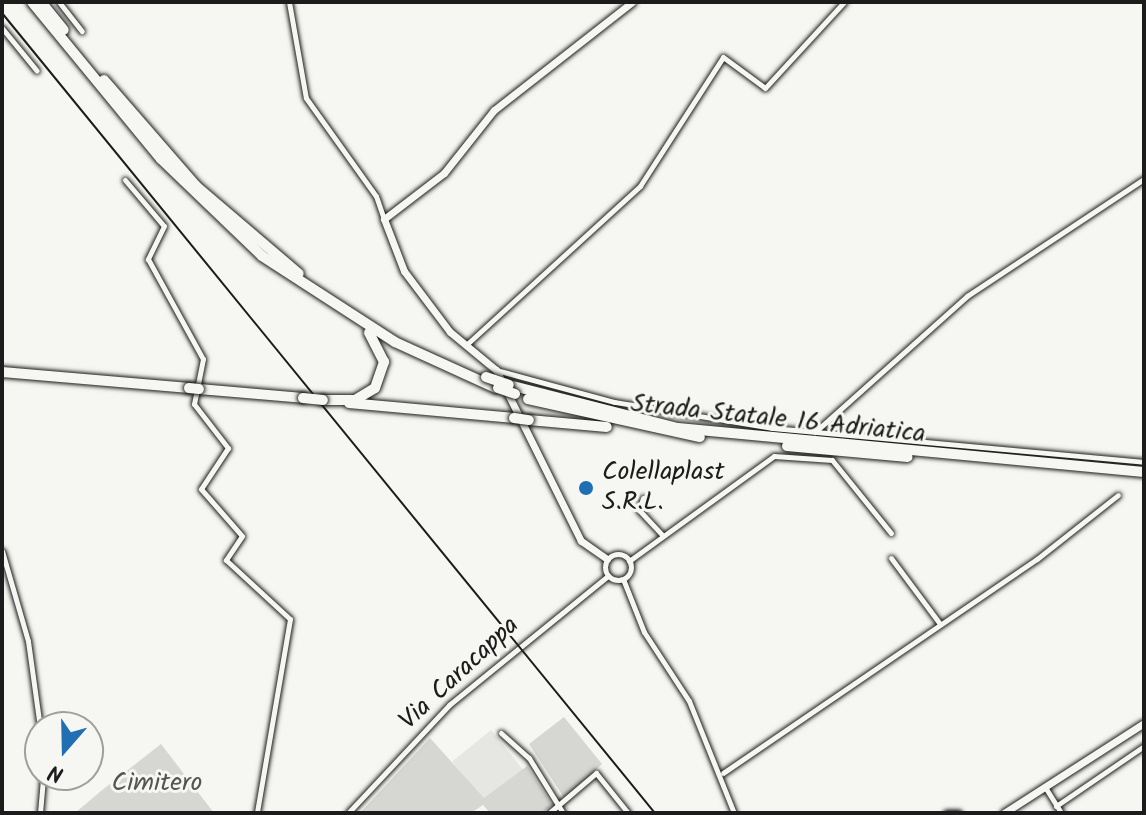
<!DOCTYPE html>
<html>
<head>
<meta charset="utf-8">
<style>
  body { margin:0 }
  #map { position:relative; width:1146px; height:815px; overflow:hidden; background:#f6f6f2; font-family:Kalam,sans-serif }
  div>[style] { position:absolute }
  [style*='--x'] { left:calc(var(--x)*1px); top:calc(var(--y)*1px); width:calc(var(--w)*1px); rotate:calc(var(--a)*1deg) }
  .built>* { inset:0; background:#e6e6e2; transform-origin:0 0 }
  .green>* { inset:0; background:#d6d6d2 }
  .roads { filter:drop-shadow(0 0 2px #1c1c1c) drop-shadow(0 0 2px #1c1c1c) }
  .street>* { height:5px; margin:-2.5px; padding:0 2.5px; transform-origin:2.5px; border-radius:2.5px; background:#f6f6f2 }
  .street>.ring { margin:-2.5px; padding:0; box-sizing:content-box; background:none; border:5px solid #f6f6f2; border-radius:50% }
  .secondary>* { height:7px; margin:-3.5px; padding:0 3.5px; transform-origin:3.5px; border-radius:3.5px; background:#f6f6f2 }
  .highway>* { height:10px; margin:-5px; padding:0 5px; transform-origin:5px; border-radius:5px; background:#f6f6f2 }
  .rail>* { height:2px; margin:-1px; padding:0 1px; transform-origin:1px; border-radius:1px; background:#1c1c1c }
  .bridges { filter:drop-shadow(0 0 2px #1c1c1c) drop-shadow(0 0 2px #1c1c1c) }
  .highway-bridge>* { height:10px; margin:-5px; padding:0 5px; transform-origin:5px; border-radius:5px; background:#f6f6f2 }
  .dots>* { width:22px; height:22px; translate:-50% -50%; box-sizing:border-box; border:4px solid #f6f6f2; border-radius:50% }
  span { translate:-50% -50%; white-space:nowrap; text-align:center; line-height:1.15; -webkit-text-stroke:6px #f6f6f2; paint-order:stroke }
  .street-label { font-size:26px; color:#1c1c1c }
  .poi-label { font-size:26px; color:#1c1c1c }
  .left { translate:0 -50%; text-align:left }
  .park-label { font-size:26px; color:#545453 }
  .frame { position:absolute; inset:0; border:4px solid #1c1c1c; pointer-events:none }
  .north { position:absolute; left:24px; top:711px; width:80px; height:80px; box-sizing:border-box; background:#f6f6f2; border:2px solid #9f9f9c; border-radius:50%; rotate:200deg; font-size:22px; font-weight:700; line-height:32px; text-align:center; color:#1c1c1c }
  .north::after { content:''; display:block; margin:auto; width:28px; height:36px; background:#1f6fb2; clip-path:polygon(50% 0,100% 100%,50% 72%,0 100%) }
</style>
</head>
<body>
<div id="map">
  <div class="built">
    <i style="left:491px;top:730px;width:51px;height:50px;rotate:51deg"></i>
  </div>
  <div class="green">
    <i style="clip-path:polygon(564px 717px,602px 764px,565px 799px,529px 744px)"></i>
    <i style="clip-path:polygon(430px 738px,484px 798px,527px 766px,552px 805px,542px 813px,490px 813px,483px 805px,471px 813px,360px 813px)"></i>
    <i style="clip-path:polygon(161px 744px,214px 813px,75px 813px,101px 791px)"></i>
  </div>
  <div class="roads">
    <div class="street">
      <i style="--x:59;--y:2;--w:37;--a:52"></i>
      <i style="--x:289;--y:2;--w:97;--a:80"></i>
      <i style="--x:306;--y:98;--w:120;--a:54.5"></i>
      <i style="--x:376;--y:196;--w:24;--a:71"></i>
      <i style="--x:2;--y:28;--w:55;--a:50.9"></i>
      <i style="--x:125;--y:180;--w:60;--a:49.7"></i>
      <i style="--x:164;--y:226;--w:37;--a:116"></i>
      <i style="--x:148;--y:259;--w:114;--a:61.2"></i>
      <i style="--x:203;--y:359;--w:46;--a:101.3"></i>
      <i style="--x:194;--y:404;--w:56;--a:52.3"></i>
      <i style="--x:228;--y:448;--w:49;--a:123.4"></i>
      <i style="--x:201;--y:489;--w:62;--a:48.9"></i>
      <i style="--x:242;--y:536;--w:29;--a:124"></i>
      <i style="--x:226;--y:560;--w:87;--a:42.7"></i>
      <i style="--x:290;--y:619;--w:197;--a:99.7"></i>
      <i style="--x:466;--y:345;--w:236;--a:-42.4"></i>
      <i style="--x:640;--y:186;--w:153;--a:-57.2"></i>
      <i style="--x:723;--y:57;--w:52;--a:36.4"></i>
      <i style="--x:765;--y:88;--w:117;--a:-47.4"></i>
      <i style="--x:496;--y:370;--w:123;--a:15.1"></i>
      <i style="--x:615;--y:402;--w:159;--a:9.4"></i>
      <i style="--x:772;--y:428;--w:374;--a:5.2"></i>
      <i style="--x:815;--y:432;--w:204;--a:-41.8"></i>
      <i style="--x:967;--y:296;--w:212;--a:-33.5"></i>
      <i style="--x:643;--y:498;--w:13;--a:108"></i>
      <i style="--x:639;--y:510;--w:34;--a:47"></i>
      <i style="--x:2;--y:551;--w:94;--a:73.9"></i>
      <i style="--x:28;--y:641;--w:87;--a:82.1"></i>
      <i class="ring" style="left:605px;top:554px;width:21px;height:21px"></i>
      <i style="--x:891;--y:558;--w:82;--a:53.4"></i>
      <i style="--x:629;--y:561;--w:179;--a:-35.9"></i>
      <i style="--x:774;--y:456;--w:58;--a:3.9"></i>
      <i style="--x:832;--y:460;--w:94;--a:51.1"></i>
      <i style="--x:623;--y:579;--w:57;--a:68.4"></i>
      <i style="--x:644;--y:632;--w:82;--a:56.9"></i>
      <i style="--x:689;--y:701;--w:121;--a:68.1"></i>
      <i style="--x:501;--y:733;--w:38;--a:42"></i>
      <i style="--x:529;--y:758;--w:65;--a:58.3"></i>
      <i style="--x:723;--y:773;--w:380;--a:-34.3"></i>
      <i style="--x:1037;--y:559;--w:103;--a:-38.3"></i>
      <i style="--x:1045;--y:787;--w:31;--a:58"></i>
      <i style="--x:1056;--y:806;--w:107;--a:-34.3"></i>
      <i style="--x:40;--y:813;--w:38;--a:-85"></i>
      <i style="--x:348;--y:813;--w:148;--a:-46.9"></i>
      <i style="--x:449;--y:705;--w:205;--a:-39.1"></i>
      <i style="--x:549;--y:813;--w:62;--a:-40.4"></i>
      <i style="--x:596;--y:773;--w:51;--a:51.3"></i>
      <i style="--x:946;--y:813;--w:13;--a:0"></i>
    </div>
    <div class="secondary">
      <i style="--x:607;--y:559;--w:32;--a:-145"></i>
      <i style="--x:581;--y:541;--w:191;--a:-116.4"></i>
      <i style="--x:496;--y:370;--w:60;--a:-140.4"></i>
      <i style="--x:450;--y:332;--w:76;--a:-127"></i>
      <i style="--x:404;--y:271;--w:56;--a:-111"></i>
      <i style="--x:384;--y:219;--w:76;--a:-37.5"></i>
      <i style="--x:444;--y:173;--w:80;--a:-51.6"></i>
      <i style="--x:494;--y:110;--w:175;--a:-38"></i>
      <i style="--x:1004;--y:813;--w:166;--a:-32.7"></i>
    </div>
    <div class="highway">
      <i style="--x:32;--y:2;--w:203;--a:50.6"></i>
      <i style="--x:161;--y:159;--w:140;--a:43.8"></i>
      <i style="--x:262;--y:256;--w:158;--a:32.9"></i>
      <i style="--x:395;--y:342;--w:111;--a:24.5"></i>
      <i style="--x:41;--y:2;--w:36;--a:51"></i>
      <i style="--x:104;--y:80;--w:140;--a:49"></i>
      <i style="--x:196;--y:186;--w:135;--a:40.5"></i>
      <i style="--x:2;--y:372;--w:188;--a:4.9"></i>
      <i style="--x:509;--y:385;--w:174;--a:14.3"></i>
      <i style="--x:678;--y:428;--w:468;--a:5.4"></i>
      <i style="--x:199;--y:389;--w:104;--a:4.9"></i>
      <i style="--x:528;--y:399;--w:176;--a:12.5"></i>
      <i style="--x:323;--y:400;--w:32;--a:0"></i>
      <i style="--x:355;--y:400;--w:23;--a:-31"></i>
      <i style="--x:375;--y:388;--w:28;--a:-71"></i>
      <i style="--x:384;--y:362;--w:33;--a:-117"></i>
      <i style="--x:349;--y:403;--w:166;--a:5.2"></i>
      <i style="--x:529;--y:420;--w:78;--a:5.1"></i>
      <i style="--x:787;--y:446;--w:121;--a:5.2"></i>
    </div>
  </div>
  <div class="rail">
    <i style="--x:2;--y:13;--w:1033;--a:50.78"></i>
  </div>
  <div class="bridges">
    <div class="highway-bridge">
      <i style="--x:486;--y:377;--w:24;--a:19"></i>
      <i style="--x:189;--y:388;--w:10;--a:6"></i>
      <i style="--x:498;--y:388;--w:18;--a:19"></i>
      <i style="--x:303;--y:398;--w:20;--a:6"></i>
      <i style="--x:514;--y:418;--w:15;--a:8"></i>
    </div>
  </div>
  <div class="dots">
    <i style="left:586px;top:488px;background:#1f6fb2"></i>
  </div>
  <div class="street-label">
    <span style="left:778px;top:420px;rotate:6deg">Strada Statale 16 Adriatica</span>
    <span style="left:460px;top:674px;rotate:-43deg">Via Caracappa</span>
  </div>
  <div class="poi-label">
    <span class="left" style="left:602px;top:488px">Colellaplast<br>S.R.L.</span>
  </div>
  <div class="park-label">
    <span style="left:157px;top:784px">Cimitero</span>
  </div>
  <div class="frame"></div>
  <div class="north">N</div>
</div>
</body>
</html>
